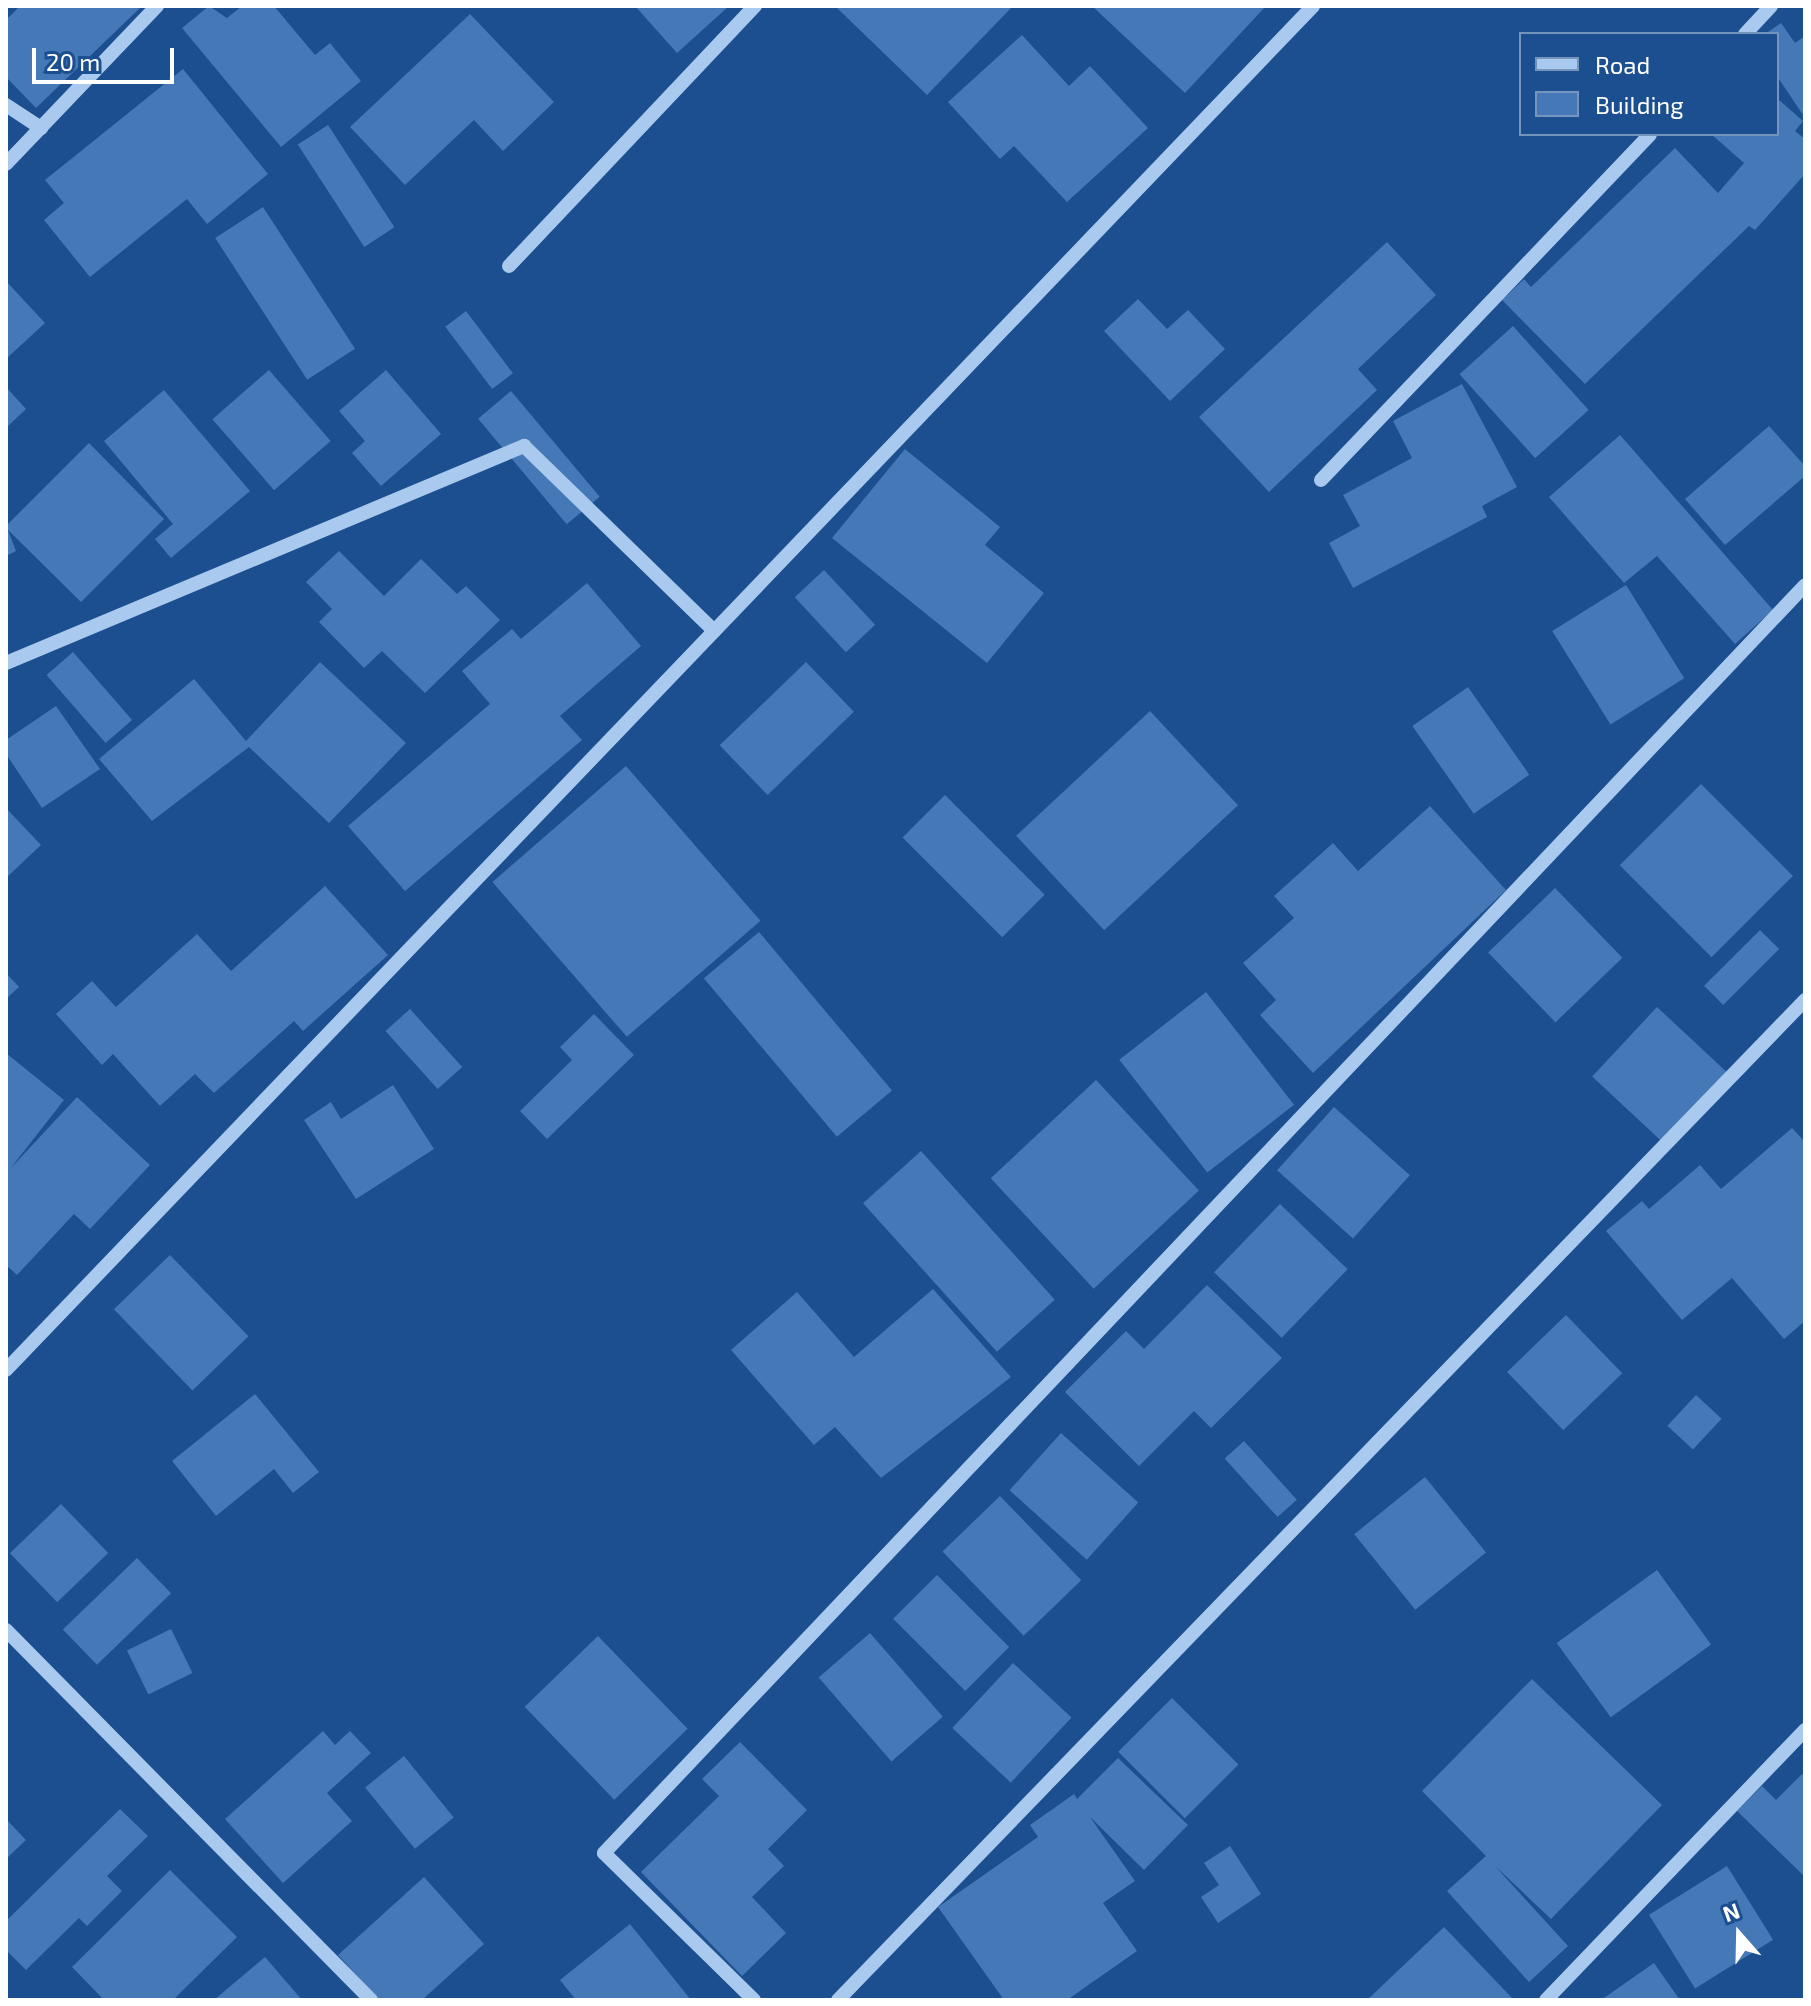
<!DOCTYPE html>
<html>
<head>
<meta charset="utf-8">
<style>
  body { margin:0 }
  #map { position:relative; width:1811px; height:2006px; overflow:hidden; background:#1b4f8f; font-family:"Exo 2",sans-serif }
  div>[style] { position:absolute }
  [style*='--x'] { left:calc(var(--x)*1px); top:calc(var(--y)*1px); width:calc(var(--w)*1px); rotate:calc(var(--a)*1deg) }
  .building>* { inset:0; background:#4478b7; transform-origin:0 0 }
  .minor>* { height:14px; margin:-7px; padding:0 7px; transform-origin:7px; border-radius:7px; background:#a9c9ee }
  span { translate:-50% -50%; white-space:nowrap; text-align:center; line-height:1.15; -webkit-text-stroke:8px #1b4f8f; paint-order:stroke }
  .frame { position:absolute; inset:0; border:8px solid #fff; pointer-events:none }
  .legend { position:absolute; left:1519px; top:32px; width:260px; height:104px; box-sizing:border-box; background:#1b4f8f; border:2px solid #7695bc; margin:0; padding:10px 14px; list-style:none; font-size:24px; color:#fff }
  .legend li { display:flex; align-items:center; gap:16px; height:40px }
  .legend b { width:40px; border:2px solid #7695bc }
  .north { position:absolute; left:1699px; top:1894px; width:80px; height:80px; -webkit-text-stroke:6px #1b4f8f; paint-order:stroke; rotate:340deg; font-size:22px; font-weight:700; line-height:32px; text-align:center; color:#fff }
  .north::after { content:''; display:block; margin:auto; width:28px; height:36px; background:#fff; clip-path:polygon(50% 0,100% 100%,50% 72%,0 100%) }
  .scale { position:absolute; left:32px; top:48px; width:142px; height:36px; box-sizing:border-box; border:4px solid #fff; border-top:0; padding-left:10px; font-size:24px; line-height:28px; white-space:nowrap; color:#fff; -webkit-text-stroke:6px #1b4f8f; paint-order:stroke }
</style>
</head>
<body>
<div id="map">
  <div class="building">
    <i style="clip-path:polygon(20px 6px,142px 6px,36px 108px,6px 77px,6px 20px)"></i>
    <i style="clip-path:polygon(209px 6px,227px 18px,242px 6px,274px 6px,315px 55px,330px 43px,361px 81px,281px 147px,182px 28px)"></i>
    <i style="clip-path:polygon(635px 6px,729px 6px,677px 53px)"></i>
    <i style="clip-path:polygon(835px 6px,1013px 6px,927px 95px)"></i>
    <i style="clip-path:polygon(1092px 6px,1266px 6px,1185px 93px)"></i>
    <i style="clip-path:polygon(470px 14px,554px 102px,503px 151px,474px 120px,405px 185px,350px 127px)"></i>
    <i style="clip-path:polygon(1781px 23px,1795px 43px,1805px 36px,1805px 118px,1777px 76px,1777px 34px,1765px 34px)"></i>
    <i style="clip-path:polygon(1022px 35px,1069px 86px,1090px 66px,1148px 128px,1067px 202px,1014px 146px,1000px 159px,948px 102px)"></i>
    <i style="clip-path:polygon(183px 69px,268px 174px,207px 224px,187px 199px,90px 277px,44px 220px,64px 203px,45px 180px)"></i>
    <i style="clip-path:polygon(1777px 98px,1803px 121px,1795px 131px,1805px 139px,1805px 174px,1755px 230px,1749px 226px,1585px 384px,1502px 300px,1524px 279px,1531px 287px,1675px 148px,1718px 193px,1744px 163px,1711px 134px,1777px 134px)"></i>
    <i style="left:328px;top:125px;width:122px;height:36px;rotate:57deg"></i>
    <i style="left:263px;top:207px;width:169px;height:57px;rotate:57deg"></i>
    <i style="clip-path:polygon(1387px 242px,1436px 295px,1358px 369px,1377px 390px,1269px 492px,1199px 417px)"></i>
    <i style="clip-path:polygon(6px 281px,45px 323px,6px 359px)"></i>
    <i style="clip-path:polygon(1138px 299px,1167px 329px,1188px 310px,1225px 349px,1170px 401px,1104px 331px)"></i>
    <i style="left:466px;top:311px;width:78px;height:26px;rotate:53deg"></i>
    <i style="left:1513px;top:326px;width:113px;height:72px;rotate:48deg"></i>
    <i style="left:269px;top:370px;width:94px;height:75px;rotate:49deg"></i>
    <i style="clip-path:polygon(386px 370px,441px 434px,381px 486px,352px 453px,365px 441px,339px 411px)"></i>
    <i style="clip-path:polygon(1462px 384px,1517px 487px,1482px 506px,1487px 517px,1353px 588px,1329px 543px,1360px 526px,1343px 495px,1412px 458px,1393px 421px)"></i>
    <i style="clip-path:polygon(6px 387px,26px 409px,6px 428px)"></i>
    <i style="clip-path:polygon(164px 390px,250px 491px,171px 558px,155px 539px,173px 524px,104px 441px)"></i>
    <i style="left:511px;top:391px;width:138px;height:43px;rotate:50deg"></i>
    <i style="clip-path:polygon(1769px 426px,1805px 466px,1805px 476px,1725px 545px,1685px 499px)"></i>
    <i style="clip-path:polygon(1620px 435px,1773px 610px,1735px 644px,1657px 556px,1624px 583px,1549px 497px)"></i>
    <i style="clip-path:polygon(89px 443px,164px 519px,81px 602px,8px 530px,16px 551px,6px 556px,6px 526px)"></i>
    <i style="clip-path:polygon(905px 449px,1000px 527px,985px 545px,1044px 593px,987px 663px,832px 538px)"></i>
    <i style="clip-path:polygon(339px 551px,384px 596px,421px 559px,457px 594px,466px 586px,500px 620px,425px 693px,382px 651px,364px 668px,319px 622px,332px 609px,306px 582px)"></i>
    <i style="left:824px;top:570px;width:75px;height:40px;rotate:47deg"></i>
    <i style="clip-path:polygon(587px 583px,641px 646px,560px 716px,582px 740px,405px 891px,348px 826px,490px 704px,462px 671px,512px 629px,521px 639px)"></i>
    <i style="left:1626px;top:585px;width:110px;height:87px;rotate:58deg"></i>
    <i style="left:73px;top:652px;width:90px;height:35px;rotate:49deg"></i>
    <i style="clip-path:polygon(320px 662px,406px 743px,329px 823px,249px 747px,152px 821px,99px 759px,194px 679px,246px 741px)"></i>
    <i style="left:806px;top:662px;width:69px;height:120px;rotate:46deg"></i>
    <i style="left:1468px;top:687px;width:107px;height:68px;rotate:55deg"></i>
    <i style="clip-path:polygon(56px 706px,100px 769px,42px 808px,6px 754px,6px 740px)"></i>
    <i style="left:1150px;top:711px;width:129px;height:183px;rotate:47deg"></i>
    <i style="left:626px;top:766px;width:205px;height:177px;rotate:49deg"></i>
    <i style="left:1701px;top:784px;width:130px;height:115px;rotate:45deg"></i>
    <i style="left:945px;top:795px;width:141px;height:60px;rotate:45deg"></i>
    <i style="clip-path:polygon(1430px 806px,1506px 890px,1313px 1073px,1260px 1015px,1276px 1000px,1243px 963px,1294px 918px,1274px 896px,1333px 843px,1358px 871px)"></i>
    <i style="clip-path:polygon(6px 808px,41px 845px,6px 878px)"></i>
    <i style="clip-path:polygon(325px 886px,388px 955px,303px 1031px,294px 1021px,214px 1093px,195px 1074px,160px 1106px,113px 1054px,102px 1065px,56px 1014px,92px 981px,116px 1007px,197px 934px,231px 971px)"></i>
    <i style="left:1555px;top:888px;width:97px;height:93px;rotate:46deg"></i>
    <i style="left:1760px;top:930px;width:27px;height:79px;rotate:45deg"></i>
    <i style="left:759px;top:932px;width:207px;height:72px;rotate:50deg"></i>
    <i style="clip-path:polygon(6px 973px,19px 987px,6px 999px)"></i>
    <i style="left:1206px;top:992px;width:143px;height:110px;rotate:52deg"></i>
    <i style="left:1657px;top:1007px;width:100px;height:95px;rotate:43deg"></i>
    <i style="left:410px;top:1009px;width:78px;height:33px;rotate:48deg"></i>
    <i style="clip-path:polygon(594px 1014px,634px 1055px,547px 1139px,520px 1111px,572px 1060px,560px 1047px)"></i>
    <i style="clip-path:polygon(6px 1053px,64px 1100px,10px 1169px,77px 1097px,150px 1165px,90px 1229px,74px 1214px,17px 1275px,6px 1265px)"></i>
    <i style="left:1096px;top:1080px;width:151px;height:144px;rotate:47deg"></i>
    <i style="clip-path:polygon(393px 1085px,434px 1149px,356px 1199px,304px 1120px,331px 1102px,341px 1119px)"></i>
    <i style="left:1334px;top:1107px;width:102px;height:85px;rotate:42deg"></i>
    <i style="clip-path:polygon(1792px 1128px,1805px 1142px,1805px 1321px,1784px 1339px,1732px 1278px,1682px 1320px,1606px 1231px,1642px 1201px,1649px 1209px,1700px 1165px,1721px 1189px)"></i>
    <i style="left:921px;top:1151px;width:200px;height:78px;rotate:48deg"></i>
    <i style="left:1280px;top:1204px;width:94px;height:95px;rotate:44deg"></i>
    <i style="left:170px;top:1255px;width:113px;height:78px;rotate:46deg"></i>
    <i style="clip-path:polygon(1207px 1285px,1282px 1358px,1211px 1428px,1194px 1411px,1139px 1466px,1065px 1392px,1126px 1331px,1144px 1349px)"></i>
    <i style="clip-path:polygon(933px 1289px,1011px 1377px,881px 1478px,835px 1427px,814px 1445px,731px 1350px,797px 1292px,854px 1357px)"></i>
    <i style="left:1566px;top:1315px;width:81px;height:82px;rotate:46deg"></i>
    <i style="clip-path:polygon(255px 1394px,319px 1472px,293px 1493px,274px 1469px,216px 1516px,172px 1461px)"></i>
    <i style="left:1696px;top:1395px;width:35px;height:42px;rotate:43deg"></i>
    <i style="left:1061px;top:1433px;width:104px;height:77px;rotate:42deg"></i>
    <i style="left:1244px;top:1441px;width:79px;height:26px;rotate:48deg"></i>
    <i style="left:1425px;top:1477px;width:97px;height:91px;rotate:51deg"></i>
    <i style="left:1000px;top:1496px;width:117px;height:80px;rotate:46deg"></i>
    <i style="left:61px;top:1504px;width:68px;height:71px;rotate:46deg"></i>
    <i style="left:137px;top:1558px;width:49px;height:103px;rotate:46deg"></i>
    <i style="left:1657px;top:1570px;width:92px;height:124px;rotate:54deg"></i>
    <i style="left:937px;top:1575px;width:102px;height:62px;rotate:45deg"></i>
    <i style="left:171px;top:1629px;width:49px;height:49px;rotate:64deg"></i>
    <i style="left:870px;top:1633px;width:111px;height:68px;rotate:49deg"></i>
    <i style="left:598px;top:1636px;width:129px;height:102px;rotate:46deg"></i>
    <i style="left:1013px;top:1663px;width:80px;height:89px;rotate:43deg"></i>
    <i style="clip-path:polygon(1532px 1679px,1662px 1805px,1551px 1919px,1495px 1866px,1568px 1946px,1529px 1982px,1447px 1891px,1486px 1856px,1422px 1791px)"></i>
    <i style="left:1172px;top:1698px;width:94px;height:76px;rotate:45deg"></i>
    <i style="clip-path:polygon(323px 1731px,335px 1745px,350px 1731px,371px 1753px,327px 1793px,352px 1821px,283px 1883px,225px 1819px)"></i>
    <i style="clip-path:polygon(740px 1742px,807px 1810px,768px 1849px,784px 1866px,752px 1897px,786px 1933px,742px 1976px,641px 1872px,719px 1796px,702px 1779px)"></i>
    <i style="left:404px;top:1756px;width:79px;height:50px;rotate:51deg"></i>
    <i style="clip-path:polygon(1118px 1758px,1188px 1825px,1144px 1870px,1090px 1817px,1135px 1881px,1103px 1903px,1137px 1951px,1067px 2000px,1004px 2000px,938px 1907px,1038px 1837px,1030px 1825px,1074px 1794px,1077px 1799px)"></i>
    <i style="clip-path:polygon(1802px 1774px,1805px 1777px,1803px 1875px,1737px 1811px,1762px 1786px,1776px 1800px)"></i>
    <i style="clip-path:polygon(120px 1809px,148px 1836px,107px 1876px,122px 1891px,87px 1926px,79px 1918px,26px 1970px,6px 1950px,6px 1921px)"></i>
    <i style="clip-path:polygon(6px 1819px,26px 1840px,6px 1859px)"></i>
    <i style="clip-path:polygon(1230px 1846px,1261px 1894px,1218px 1923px,1201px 1897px,1219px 1885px,1204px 1863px)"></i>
    <i style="left:1727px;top:1866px;width:87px;height:92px;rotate:58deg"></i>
    <i style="clip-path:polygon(170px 1870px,237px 1937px,173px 2000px,104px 2000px,72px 1967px)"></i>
    <i style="clip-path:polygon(424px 1877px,484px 1944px,422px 2000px,379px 2000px,338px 1955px)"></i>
    <i style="clip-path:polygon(630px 1924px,691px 2000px,576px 2000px,560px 1980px)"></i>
    <i style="clip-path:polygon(1444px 1927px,1514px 2000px,1367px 2000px)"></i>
    <i style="clip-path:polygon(265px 1957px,302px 2000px,214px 2000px)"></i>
    <i style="clip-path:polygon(1654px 1963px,1680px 2000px,1601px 2000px)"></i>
  </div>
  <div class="minor">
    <i style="--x:1745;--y:34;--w:38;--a:-47"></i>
    <i style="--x:6;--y:105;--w:42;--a:33.3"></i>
    <i style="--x:6;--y:164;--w:219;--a:-46.3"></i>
    <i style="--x:509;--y:266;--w:358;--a:-46.6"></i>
    <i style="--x:1321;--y:480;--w:477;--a:-46.4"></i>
    <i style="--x:6;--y:663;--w:562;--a:-22.73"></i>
    <i style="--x:524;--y:446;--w:265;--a:44.2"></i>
    <i style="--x:6;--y:1370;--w:1889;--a:-46.22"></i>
    <i style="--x:6;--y:1630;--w:520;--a:45.39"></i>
    <i style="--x:754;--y:2000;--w:210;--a:-135.6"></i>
    <i style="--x:604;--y:1853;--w:1746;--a:-46.55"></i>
    <i style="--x:838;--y:2000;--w:1391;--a:-45.96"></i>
    <i style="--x:1546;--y:2000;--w:374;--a:-46.2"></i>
  </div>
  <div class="frame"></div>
  <ul class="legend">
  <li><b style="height:10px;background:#a9c9ee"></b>Road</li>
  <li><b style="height:22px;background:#4478b7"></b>Building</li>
  </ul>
  <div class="north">N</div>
  <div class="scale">20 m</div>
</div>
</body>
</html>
